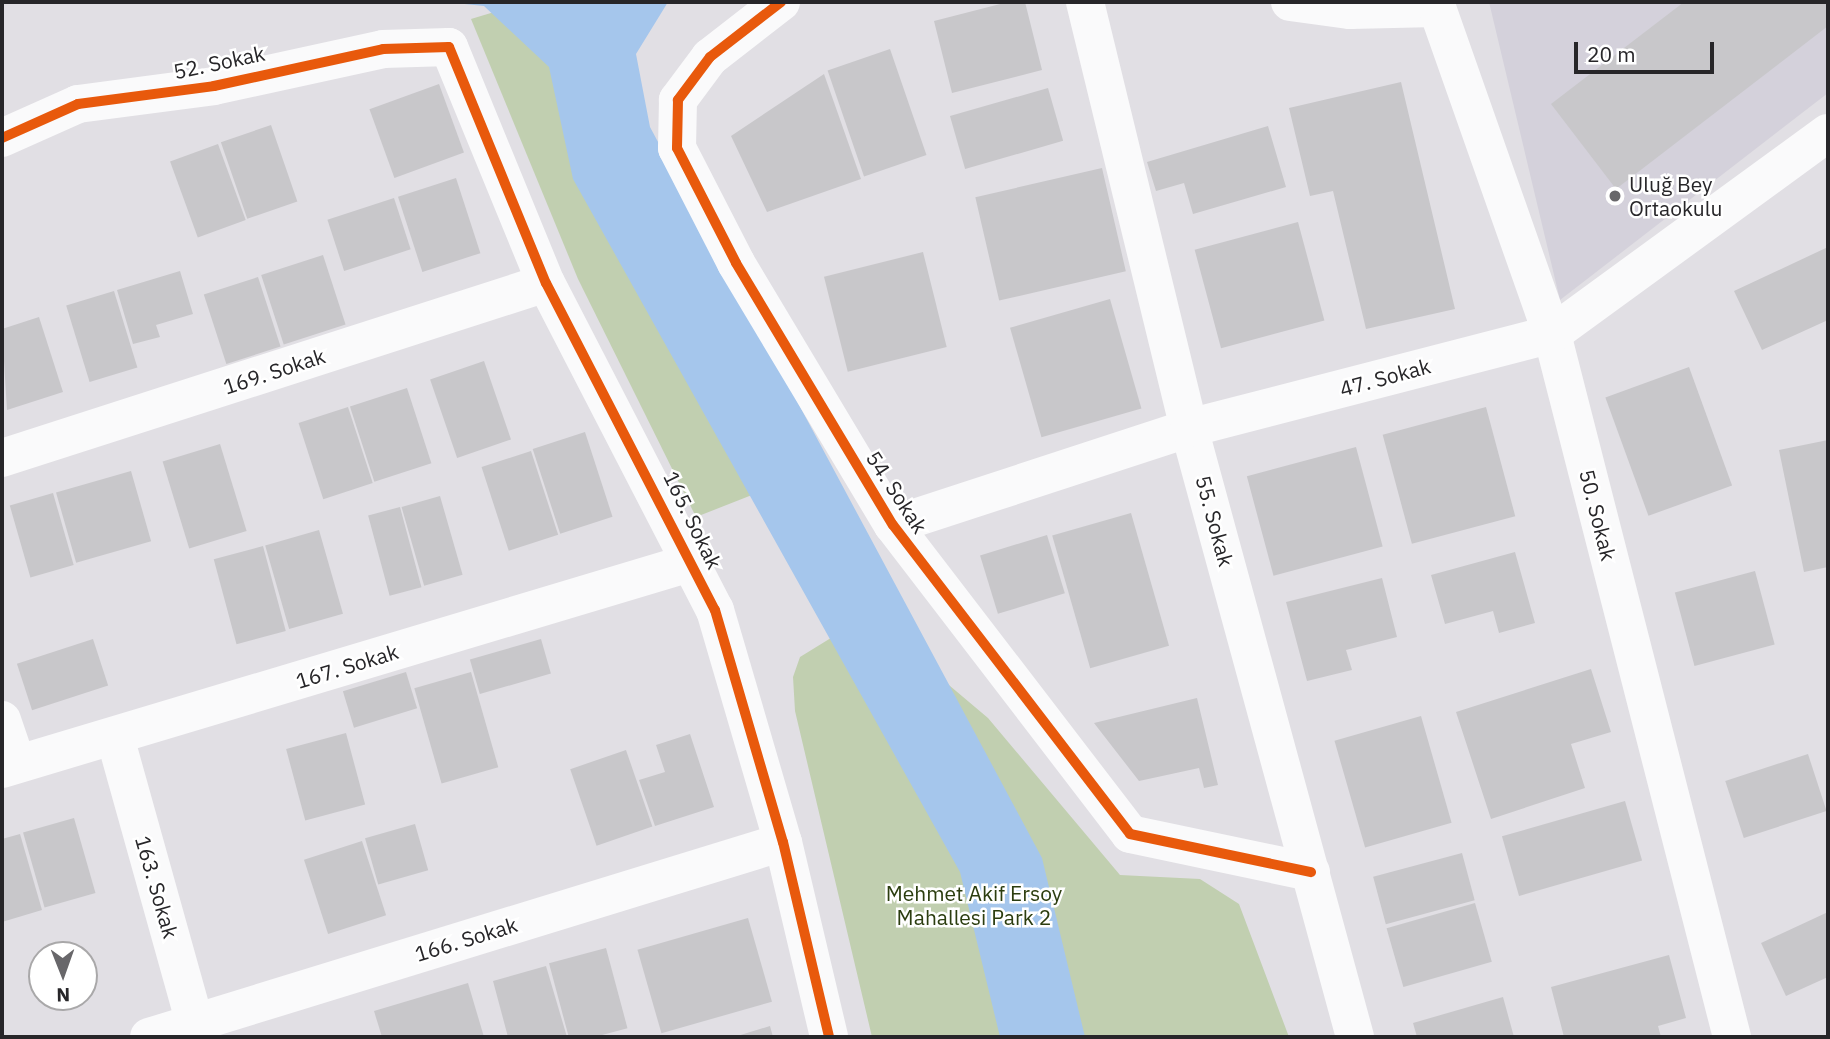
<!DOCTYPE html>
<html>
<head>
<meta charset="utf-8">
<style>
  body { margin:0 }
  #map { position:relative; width:1830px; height:1039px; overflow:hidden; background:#e1dfe4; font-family:"IBM Plex Sans",sans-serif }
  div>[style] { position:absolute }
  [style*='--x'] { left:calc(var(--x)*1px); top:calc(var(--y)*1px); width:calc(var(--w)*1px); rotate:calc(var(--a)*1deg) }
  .built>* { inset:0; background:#d4d1db }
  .green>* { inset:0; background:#c1cfb0 }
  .water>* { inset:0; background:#a5c6ec }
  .building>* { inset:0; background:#c8c7ca; transform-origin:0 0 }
  .street>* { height:38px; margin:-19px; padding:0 19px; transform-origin:19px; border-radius:19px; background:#fafafb }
  .cycleway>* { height:10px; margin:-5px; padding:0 5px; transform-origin:5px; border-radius:5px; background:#e8590c }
  .dots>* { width:19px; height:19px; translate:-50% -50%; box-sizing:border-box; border:4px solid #fff; border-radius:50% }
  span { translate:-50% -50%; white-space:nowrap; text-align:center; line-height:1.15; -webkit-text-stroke:5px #fff; paint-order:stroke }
  .street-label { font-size:21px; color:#272629 }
  .poi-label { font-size:21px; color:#272629 }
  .left { translate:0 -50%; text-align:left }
  .park-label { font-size:21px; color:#2b3d0f }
  .frame { position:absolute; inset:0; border:4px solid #272629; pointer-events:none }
  .north { position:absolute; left:28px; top:941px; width:70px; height:70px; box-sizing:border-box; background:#fff; border:2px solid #a9a8a9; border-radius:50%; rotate:179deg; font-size:19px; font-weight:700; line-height:28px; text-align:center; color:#272629 }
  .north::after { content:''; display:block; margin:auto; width:24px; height:32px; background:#68676a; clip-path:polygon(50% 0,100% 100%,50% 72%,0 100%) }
  .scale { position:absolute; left:1574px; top:42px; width:140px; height:32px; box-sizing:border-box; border:4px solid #272629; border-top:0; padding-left:9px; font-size:21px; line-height:24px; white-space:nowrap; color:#272629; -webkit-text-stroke:5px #fff; paint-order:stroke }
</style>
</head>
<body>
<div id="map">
  <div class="built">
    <i style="clip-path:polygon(1489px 2px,1828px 2px,1828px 93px,1560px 300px)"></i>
  </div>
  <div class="green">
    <i style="clip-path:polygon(528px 2px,813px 471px,696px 517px,578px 279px,471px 19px)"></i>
    <i style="clip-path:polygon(852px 625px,905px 648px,988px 718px,1120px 875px,1200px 879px,1239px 904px,1289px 1037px,872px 1037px,795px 711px,793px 677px,800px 657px)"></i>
  </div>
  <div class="water">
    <i style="clip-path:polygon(445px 2px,668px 2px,636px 54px,650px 127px,1042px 858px,1085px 1037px,1000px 1037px,960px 872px,573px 179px,549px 67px,484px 6px)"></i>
  </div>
  <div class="building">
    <i style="clip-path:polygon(1008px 2px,1025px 2px,1042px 70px,952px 93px,934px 21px)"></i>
    <i style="clip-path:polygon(1684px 2px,1828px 2px,1828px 26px,1616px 189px,1551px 104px)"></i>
    <i style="left:890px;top:49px;width:112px;height:66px;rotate:71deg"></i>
    <i style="clip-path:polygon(824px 74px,861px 179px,767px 212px,731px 136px)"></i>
    <i style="clip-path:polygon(1401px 82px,1455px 309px,1366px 329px,1333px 191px,1310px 196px,1289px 108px)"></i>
    <i style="left:439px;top:84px;width:73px;height:74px;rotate:70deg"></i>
    <i style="left:1048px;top:88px;width:55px;height:102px;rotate:74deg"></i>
    <i style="left:271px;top:125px;width:81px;height:53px;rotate:71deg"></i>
    <i style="clip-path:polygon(1268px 126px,1286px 187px,1193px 214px,1184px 183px,1156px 191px,1147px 162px)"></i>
    <i style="left:218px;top:144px;width:81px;height:51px;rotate:70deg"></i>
    <i style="left:1102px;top:168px;width:106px;height:130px;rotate:77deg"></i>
    <i style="left:456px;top:178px;width:79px;height:61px;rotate:72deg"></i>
    <i style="left:394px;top:198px;width:54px;height:70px;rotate:72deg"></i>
    <i style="left:1298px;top:222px;width:102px;height:107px;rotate:75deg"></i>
    <i style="clip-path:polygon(1828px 247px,1828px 320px,1762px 350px,1734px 291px)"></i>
    <i style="left:923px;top:252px;width:98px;height:102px;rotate:76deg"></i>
    <i style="left:323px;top:255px;width:73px;height:65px;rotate:72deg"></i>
    <i style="clip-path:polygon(180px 271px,193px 314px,156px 325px,160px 337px,133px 344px,117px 290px)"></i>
    <i style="left:258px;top:277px;width:73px;height:57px;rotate:72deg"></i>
    <i style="left:114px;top:291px;width:80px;height:50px;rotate:73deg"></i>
    <i style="left:1110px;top:299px;width:114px;height:104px;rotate:74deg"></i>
    <i style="clip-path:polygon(39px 317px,63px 392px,7px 410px,2px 329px)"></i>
    <i style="left:484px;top:361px;width:83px;height:57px;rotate:71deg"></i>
    <i style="left:1689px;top:367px;width:126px;height:89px;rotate:70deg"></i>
    <i style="left:407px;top:388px;width:79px;height:60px;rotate:72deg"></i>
    <i style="left:348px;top:407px;width:80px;height:52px;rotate:72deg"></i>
    <i style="left:1486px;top:407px;width:113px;height:107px;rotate:75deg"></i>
    <i style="left:585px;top:432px;width:89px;height:55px;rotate:72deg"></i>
    <i style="clip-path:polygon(1828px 440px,1828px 567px,1804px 572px,1779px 450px)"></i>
    <i style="left:220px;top:444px;width:91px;height:60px;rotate:73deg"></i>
    <i style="left:1356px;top:447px;width:103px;height:113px;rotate:75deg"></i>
    <i style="left:531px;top:451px;width:88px;height:52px;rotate:72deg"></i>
    <i style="left:131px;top:471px;width:73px;height:78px;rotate:74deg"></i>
    <i style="left:53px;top:493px;width:75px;height:45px;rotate:74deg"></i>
    <i style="left:440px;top:496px;width:82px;height:40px;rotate:74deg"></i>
    <i style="left:400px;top:507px;width:83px;height:33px;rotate:75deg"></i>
    <i style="left:1131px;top:513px;width:138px;height:82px;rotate:74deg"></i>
    <i style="left:319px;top:530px;width:87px;height:56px;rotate:74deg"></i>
    <i style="left:1047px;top:535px;width:61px;height:70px;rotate:73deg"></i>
    <i style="left:263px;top:546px;width:88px;height:51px;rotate:75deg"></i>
    <i style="clip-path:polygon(1515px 552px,1535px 623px,1499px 633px,1493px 611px,1445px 624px,1431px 575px)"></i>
    <i style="left:1755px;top:571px;width:76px;height:83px;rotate:75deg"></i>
    <i style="clip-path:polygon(1382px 578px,1397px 637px,1346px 650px,1352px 670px,1307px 681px,1286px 602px)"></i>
    <i style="left:93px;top:639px;width:49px;height:80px;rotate:72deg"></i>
    <i style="left:541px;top:639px;width:36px;height:74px;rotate:74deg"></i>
    <i style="clip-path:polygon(1591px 669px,1611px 732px,1571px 744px,1585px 788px,1491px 819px,1456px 712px)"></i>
    <i style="left:406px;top:672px;width:38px;height:66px;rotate:73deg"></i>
    <i style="left:471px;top:672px;width:99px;height:59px;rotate:74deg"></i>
    <i style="clip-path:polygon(1197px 698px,1218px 785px,1204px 788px,1199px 768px,1139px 781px,1094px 723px)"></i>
    <i style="left:1421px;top:716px;width:111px;height:90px;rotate:74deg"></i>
    <i style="left:346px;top:733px;width:74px;height:62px;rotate:75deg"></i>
    <i style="clip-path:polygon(690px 734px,714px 807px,655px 826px,639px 780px,665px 772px,656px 745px)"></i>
    <i style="left:626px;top:750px;width:81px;height:59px;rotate:71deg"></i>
    <i style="left:1808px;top:754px;width:60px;height:87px;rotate:72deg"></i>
    <i style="left:1625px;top:801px;width:62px;height:128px;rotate:74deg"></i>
    <i style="left:74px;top:818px;width:78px;height:53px;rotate:74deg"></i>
    <i style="left:415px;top:824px;width:48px;height:52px;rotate:74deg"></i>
    <i style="clip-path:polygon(20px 834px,42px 910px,2px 922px,2px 839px)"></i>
    <i style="left:362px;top:841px;width:78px;height:61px;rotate:72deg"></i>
    <i style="left:1462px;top:853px;width:49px;height:92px;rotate:75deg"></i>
    <i style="left:1475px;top:903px;width:61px;height:92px;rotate:74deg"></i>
    <i style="clip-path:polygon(1828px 912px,1828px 977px,1786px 996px,1761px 943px)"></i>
    <i style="left:748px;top:918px;width:87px;height:115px;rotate:74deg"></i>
    <i style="left:606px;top:948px;width:83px;height:59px;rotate:75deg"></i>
    <i style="clip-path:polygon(1669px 955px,1686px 1018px,1658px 1026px,1661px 1037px,1564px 1037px,1551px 987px)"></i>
    <i style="clip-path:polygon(546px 966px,567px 1037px,508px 1037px,493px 981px)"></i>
    <i style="clip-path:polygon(468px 983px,484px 1037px,382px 1037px,374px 1011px)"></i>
    <i style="clip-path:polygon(1503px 997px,1514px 1037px,1417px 1037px,1413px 1023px)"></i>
    <i style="clip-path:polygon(770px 1026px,773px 1037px,734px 1037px)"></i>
  </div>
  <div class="street">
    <i style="--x:781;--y:2;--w:90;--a:142.2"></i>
    <i style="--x:710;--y:57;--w:54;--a:126.7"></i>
    <i style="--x:678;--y:100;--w:48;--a:91.2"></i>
    <i style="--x:677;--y:148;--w:129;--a:62.8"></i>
    <i style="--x:736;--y:263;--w:305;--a:59.1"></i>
    <i style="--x:893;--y:525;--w:389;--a:52.5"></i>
    <i style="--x:1130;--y:834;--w:185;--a:11.9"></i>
    <i style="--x:1085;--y:2;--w:439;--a:76.3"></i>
    <i style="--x:1189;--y:428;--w:631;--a:74.75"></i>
    <i style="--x:1290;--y:2;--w:61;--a:7.6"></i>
    <i style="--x:1350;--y:10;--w:86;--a:-1.3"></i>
    <i style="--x:1435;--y:2;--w:352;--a:70.6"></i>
    <i style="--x:1552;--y:334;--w:726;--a:75.64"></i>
    <i style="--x:2;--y:138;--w:83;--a:-24.1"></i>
    <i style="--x:78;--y:104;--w:137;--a:-7.5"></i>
    <i style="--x:214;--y:86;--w:173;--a:-12.3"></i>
    <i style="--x:383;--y:49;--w:66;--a:-1.7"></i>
    <i style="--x:449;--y:47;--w:255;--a:67.7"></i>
    <i style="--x:546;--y:283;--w:368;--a:62.7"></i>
    <i style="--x:715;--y:610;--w:242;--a:73.7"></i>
    <i style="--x:783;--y:842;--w:200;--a:76.7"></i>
    <i style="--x:2;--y:458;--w:571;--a:-17.83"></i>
    <i style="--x:893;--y:525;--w:311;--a:-18.1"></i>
    <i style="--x:1189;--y:428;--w:375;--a:-14.5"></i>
    <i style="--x:1552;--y:334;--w:341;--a:-36.1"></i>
    <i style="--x:2;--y:720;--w:46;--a:71.2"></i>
    <i style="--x:115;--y:737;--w:312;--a:74.4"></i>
    <i style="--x:2;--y:769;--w:721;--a:-16.68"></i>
    <i style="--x:149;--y:1037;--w:663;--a:-17.1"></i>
  </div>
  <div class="cycleway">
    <i style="--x:781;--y:2;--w:90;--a:142.2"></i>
    <i style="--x:710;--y:57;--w:54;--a:126.7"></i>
    <i style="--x:678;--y:100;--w:48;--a:91.2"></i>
    <i style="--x:677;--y:148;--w:129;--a:62.8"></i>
    <i style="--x:736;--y:263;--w:305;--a:59.1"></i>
    <i style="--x:893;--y:525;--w:389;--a:52.5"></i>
    <i style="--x:1130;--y:834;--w:185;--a:11.9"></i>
    <i style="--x:2;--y:138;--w:83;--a:-24.1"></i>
    <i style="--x:78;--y:104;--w:137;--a:-7.5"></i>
    <i style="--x:214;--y:86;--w:173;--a:-12.3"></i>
    <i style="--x:383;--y:49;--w:66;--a:-1.7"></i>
    <i style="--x:449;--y:47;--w:255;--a:67.7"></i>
    <i style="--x:546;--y:283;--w:368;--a:62.7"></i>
    <i style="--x:715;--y:610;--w:242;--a:73.7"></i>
    <i style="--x:783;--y:842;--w:200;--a:76.7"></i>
  </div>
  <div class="dots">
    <i style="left:1615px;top:196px;background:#68676a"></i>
  </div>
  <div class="street-label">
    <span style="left:219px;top:62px;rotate:-12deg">52. Sokak</span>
    <span style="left:274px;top:371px;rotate:-18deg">169. Sokak</span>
    <span style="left:1385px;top:377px;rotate:-15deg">47. Sokak</span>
    <span style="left:897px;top:492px;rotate:57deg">54. Sokak</span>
    <span style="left:1598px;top:515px;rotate:76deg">50. Sokak</span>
    <span style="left:693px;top:520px;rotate:64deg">165. Sokak</span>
    <span style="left:1215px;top:521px;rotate:75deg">55. Sokak</span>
    <span style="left:347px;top:666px;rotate:-17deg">167. Sokak</span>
    <span style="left:157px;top:887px;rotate:74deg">163. Sokak</span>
    <span style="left:466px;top:939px;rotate:-17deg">166. Sokak</span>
  </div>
  <div class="poi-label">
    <span class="left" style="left:1629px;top:196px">Uluğ Bey<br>Ortaokulu</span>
  </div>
  <div class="park-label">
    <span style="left:974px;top:905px">Mehmet Akif Ersoy<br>Mahallesi Park 2</span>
  </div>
  <div class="frame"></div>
  <div class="north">N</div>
  <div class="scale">20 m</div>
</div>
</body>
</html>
